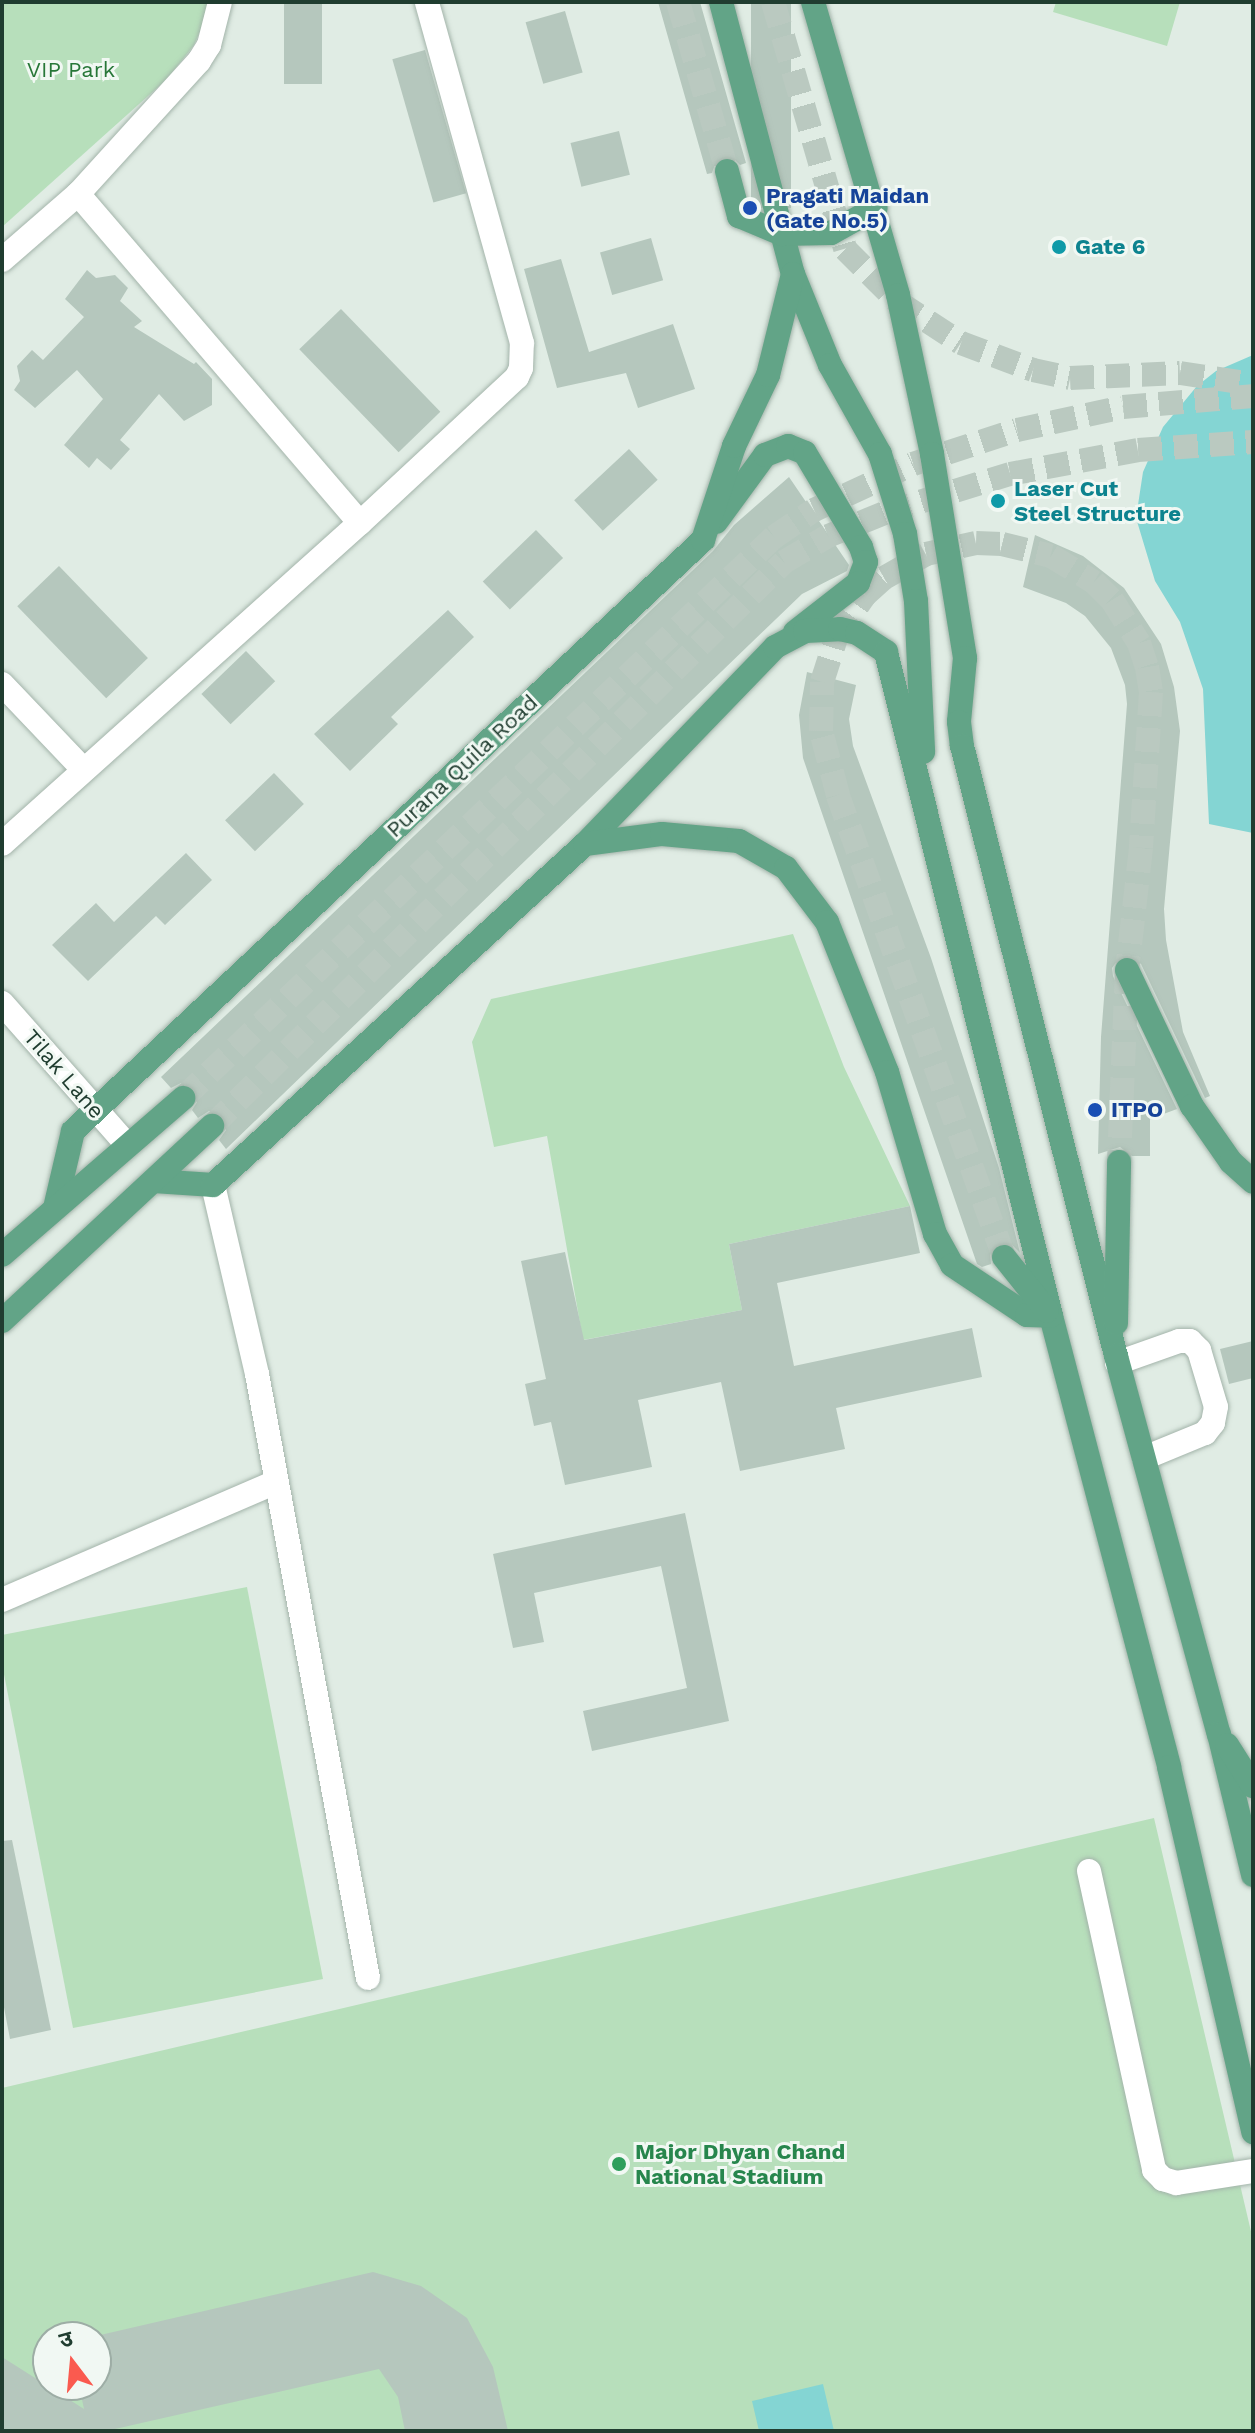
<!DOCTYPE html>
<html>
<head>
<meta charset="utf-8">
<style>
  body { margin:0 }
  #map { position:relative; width:1255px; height:2433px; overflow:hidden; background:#e0ece4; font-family:"Work Sans","Noto Sans Devanagari",sans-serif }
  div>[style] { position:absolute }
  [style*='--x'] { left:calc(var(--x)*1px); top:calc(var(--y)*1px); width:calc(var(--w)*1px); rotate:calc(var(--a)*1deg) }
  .green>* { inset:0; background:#b7dfbb }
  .water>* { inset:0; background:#84d5d3 }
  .building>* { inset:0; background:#b5c7bd; transform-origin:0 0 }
  .major-tunnel>* { height:24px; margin-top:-12px; transform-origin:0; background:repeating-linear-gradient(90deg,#bac9c0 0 24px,transparent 0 36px) }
  .roads { filter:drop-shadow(0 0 2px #a3b4aa) drop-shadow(0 0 2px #a3b4aa) }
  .minor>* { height:24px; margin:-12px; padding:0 12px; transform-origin:12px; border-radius:12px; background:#fff }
  .major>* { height:24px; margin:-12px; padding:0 12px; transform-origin:12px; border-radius:12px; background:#62a487 }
  .dots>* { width:22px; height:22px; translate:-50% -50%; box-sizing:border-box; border:4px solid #f1f8f3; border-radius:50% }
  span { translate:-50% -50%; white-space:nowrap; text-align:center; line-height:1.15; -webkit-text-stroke:6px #f1f8f3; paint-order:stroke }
  .park-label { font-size:22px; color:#277738 }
  .transit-label { font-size:22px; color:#164399; font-weight:700 }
  .left { translate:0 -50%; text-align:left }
  .culture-label { font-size:22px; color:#0d838f; font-weight:700 }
  .street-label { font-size:22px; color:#203d30 }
  .leisure-label { font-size:22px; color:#27864d; font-weight:700 }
  .frame { position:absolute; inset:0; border:4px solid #203d30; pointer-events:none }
  .north { position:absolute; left:32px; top:2321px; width:80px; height:80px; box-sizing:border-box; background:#f1f8f3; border:2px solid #9dada5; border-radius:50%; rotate:344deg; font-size:22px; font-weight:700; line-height:32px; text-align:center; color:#203d30 }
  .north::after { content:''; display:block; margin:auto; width:28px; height:36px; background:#fa5a4f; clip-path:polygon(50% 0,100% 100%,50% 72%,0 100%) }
</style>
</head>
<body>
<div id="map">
  <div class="green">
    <i style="clip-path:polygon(2px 2px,213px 2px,194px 45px,167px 79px,2px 227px)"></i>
    <i style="clip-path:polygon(1056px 2px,1180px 2px,1167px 46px,1053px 12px)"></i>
    <i style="clip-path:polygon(793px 934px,844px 1067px,910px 1206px,729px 1244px,742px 1310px,583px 1340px,547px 1136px,494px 1147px,472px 1042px,491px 999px)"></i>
    <i style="clip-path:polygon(247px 1587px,323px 1979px,73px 2028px,2px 1664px,2px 1635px)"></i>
    <i style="clip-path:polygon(evenodd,1154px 1818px,1253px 2240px,1253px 2431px,2px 2431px,2px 2088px,1154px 1818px,48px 2337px,96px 2337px,96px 2385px,48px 2385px,48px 2337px)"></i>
  </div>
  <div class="water">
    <i style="clip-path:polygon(1253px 355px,1253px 833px,1209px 824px,1203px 689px,1180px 622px,1155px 581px,1136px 518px,1143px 472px,1163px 427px,1197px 386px,1216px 371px)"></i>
    <i style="clip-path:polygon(823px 2384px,834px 2431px,759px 2431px,752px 2401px)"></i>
  </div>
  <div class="building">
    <i style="left:284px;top:2px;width:38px;height:82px"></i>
    <i style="clip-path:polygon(658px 2px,700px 2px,746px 163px,740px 165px,732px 157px,722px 157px,716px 161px,712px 173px,707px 174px)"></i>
    <i style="left:751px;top:2px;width:40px;height:206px"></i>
    <i style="left:565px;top:11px;width:64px;height:41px;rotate:74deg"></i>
    <i style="left:425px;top:50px;width:149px;height:34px;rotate:74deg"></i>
    <i style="left:619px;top:131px;width:45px;height:50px;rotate:76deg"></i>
    <i style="left:651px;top:238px;width:44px;height:53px;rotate:74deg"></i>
    <i style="clip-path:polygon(561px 259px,589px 352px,673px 324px,695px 389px,638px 408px,626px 373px,557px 388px,524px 269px)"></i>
    <i style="clip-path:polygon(87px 270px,96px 278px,115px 275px,128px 288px,120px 301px,142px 321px,134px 327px,194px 364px,196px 362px,212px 379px,212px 405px,184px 421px,159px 394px,120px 440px,130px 449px,111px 470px,97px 458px,89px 468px,64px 445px,103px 399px,77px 370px,35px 408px,14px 390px,20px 381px,17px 366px,32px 350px,43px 360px,84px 317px,65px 299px)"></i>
    <i style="left:341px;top:309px;width:143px;height:58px;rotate:46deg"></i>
    <i style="left:629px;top:449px;width:42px;height:75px;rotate:47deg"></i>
    <i style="clip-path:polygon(789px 477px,849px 565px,847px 571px,802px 594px,226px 1149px,219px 1140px,226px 1130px,223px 1116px,209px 1111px,198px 1118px,192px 1110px,197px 1102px,194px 1088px,181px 1083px,171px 1088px,161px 1077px,713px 551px,734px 525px)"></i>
    <i style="left:536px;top:530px;width:39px;height:74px;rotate:46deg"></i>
    <i style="clip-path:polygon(1035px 535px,1083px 556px,1124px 588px,1161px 644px,1174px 687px,1180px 731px,1164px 909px,1166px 940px,1183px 1032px,1210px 1096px,1205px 1098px,1141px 964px,1129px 955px,1120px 957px,1112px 968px,1113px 976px,1177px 1109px,1150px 1119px,1150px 1156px,1132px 1156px,1120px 1147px,1098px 1154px,1101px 1037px,1127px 704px,1125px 685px,1111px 648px,1085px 616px,1066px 603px,1023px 587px)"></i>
    <i style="left:59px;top:566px;width:128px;height:58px;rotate:46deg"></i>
    <i style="clip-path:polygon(448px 610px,474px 637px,391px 717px,398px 724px,350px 771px,314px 734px)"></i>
    <i style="left:246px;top:651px;width:42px;height:62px;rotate:46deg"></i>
    <i style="clip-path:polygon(807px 672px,856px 685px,849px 719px,853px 746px,931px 958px,999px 1168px,1020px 1253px,1010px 1243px,1001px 1242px,990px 1251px,991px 1264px,982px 1267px,977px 1264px,803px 758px,799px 715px)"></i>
    <i style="left:274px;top:773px;width:43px;height:68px;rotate:46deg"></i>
    <i style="clip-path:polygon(186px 853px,212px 880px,165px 925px,156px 916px,88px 981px,52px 945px,96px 903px,114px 922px)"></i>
    <i style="clip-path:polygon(910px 1206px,920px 1253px,777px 1283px,794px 1366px,972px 1328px,982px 1377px,836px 1408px,845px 1449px,740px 1471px,721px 1382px,638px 1400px,652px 1467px,565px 1485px,551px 1422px,534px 1426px,525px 1384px,546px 1379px,521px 1261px,565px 1252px,584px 1340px,742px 1310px,729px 1244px)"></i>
    <i style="clip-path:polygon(1253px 1341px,1253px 1378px,1229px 1384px,1220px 1349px)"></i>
    <i style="clip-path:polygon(685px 1513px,729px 1721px,592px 1751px,583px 1711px,687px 1688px,661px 1566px,534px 1593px,544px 1642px,513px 1648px,493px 1554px)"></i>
    <i style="clip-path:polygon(12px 1840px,51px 2030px,10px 2039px,2px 1997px,2px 1841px)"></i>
    <i style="clip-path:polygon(373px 2272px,421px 2286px,467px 2318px,493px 2367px,508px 2431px,405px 2431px,398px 2397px,379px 2369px,115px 2429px,119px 2431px,2px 2431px,2px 2357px,84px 2409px,79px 2385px,96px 2385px,96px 2336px)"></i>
  </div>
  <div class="major-tunnel">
    <i style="--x:678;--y:2;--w:176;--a:73.8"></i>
    <i style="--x:773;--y:2;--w:257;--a:73.7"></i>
    <i style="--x:845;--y:249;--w:75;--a:45"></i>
    <i style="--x:898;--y:302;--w:75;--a:33.1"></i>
    <i style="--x:961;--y:343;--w:77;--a:20.6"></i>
    <i style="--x:1033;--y:370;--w:38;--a:12"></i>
    <i style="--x:1070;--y:378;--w:110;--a:-2.6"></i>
    <i style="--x:1180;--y:373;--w:74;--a:8.6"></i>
    <i style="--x:183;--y:1098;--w:815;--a:-43.51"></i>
    <i style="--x:774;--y:537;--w:48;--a:-34"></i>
    <i style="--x:814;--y:510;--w:109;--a:-24.9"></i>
    <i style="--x:913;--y:464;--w:109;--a:-18.1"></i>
    <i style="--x:1017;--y:430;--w:108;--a:-12.2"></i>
    <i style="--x:1123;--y:407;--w:130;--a:-4.8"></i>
    <i style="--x:212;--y:1126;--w:803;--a:-44.6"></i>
    <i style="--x:784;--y:562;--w:51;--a:-30.6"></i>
    <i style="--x:828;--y:536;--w:64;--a:-22.1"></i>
    <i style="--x:887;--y:512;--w:129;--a:-17.2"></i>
    <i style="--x:1010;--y:474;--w:130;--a:-10.6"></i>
    <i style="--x:1138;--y:450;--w:115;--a:-4"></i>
    <i style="--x:1004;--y:1257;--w:491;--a:-109.8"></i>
    <i style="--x:838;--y:795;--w:66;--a:-104.9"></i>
    <i style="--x:821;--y:731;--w:49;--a:-88.8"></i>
    <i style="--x:822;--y:682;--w:49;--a:-72.3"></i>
    <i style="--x:837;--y:635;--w:49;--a:-55"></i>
    <i style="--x:865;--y:595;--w:25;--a:-42"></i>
    <i style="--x:884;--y:578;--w:48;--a:-29.7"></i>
    <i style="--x:926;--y:554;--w:51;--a:-12.4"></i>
    <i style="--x:976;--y:543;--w:26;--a:2"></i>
    <i style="--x:1002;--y:544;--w:50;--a:13.8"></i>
    <i style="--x:1051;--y:556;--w:50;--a:31.2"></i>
    <i style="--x:1094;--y:582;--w:25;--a:45"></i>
    <i style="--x:1112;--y:600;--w:51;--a:57.9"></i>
    <i style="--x:1139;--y:643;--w:25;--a:72"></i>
    <i style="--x:1147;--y:667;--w:25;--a:81"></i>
    <i style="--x:1151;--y:692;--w:156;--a:93.7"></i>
    <i style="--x:1141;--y:848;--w:123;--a:96.5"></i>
    <i style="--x:1127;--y:970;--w:192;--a:92.4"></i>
  </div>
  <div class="roads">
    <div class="minor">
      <i style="--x:78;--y:194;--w:180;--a:-47.7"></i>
      <i style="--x:199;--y:61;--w:19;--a:-58"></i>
      <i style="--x:209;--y:45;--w:44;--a:-75.7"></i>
      <i style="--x:2;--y:260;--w:101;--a:-41"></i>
      <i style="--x:78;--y:194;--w:433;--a:49.4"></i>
      <i style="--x:2;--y:684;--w:117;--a:46.4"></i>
      <i style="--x:2;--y:844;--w:481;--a:-41.9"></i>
      <i style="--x:360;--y:523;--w:214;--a:-42.9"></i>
      <i style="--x:517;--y:377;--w:10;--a:-66"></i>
      <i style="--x:521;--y:368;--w:25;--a:-88"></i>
      <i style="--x:522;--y:343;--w:354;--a:-105.6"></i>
      <i style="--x:2;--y:1003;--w:189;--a:48.6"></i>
      <i style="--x:213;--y:1185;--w:194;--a:76.9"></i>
      <i style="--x:257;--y:1374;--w:614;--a:79.59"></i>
      <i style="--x:1117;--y:1363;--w:66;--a:-19.5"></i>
      <i style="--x:1179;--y:1341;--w:11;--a:0"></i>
      <i style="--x:1190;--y:1341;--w:13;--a:45"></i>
      <i style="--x:1199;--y:1350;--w:59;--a:73.4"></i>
      <i style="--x:1216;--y:1407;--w:16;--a:101"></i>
      <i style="--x:1213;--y:1423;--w:13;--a:129"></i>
      <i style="--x:1205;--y:1433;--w:66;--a:157.7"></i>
      <i style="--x:2;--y:1600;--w:298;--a:-23.3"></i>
      <i style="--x:1089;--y:1871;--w:306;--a:77.7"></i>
      <i style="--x:1154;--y:2170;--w:13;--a:45"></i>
      <i style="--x:1163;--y:2179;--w:14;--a:17"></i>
      <i style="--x:1176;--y:2183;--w:78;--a:-8.9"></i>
    </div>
    <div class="major">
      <i style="--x:721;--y:2;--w:281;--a:75.2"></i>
      <i style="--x:793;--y:274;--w:98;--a:67.9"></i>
      <i style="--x:830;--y:365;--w:102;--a:60.7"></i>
      <i style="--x:880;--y:454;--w:84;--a:72.6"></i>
      <i style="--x:905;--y:534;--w:68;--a:80.7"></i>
      <i style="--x:916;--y:601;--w:151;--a:87.3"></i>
      <i style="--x:813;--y:2;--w:305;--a:73.8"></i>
      <i style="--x:898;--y:295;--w:163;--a:77.9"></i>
      <i style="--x:932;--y:454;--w:207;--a:80.8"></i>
      <i style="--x:965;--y:658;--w:64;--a:95.4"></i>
      <i style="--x:959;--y:722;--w:24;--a:83"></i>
      <i style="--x:962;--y:746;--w:629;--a:75.83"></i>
      <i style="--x:1116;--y:1356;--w:392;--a:74.8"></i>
      <i style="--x:1219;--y:1734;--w:145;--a:76.4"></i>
      <i style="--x:727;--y:171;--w:47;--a:75.1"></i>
      <i style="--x:739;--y:216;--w:47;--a:22.7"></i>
      <i style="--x:782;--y:234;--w:49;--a:-1.2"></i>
      <i style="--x:831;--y:233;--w:51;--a:-29.1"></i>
      <i style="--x:716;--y:522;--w:83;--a:-53.8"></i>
      <i style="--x:765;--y:455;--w:25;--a:-21"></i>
      <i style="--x:788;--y:446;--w:18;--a:22"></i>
      <i style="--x:805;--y:453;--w:109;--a:59.2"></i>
      <i style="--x:861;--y:547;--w:16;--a:72"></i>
      <i style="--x:866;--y:562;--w:22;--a:111"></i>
      <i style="--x:858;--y:583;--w:80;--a:142.1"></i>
      <i style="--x:585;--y:844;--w:274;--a:-46"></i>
      <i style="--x:775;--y:647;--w:34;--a:-28"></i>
      <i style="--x:805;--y:631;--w:35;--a:-3"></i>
      <i style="--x:840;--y:629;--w:17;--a:13"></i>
      <i style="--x:857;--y:633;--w:35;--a:33"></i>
      <i style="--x:886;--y:652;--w:684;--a:76.04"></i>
      <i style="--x:1051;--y:1316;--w:466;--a:75.3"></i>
      <i style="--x:1169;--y:1767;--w:375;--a:77"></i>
      <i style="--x:1127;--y:970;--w:151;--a:64.5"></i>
      <i style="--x:1192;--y:1106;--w:68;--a:55.1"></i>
      <i style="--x:1231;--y:1162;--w:30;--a:42"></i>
      <i style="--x:154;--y:1181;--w:59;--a:3.9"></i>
      <i style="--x:213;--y:1185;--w:505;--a:-42.51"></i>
      <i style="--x:585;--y:844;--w:78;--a:-7.4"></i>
      <i style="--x:662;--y:834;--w:77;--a:5.2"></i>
      <i style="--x:739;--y:841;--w:54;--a:29.9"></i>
      <i style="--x:786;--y:868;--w:68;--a:52.8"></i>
      <i style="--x:827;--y:922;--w:162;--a:68.2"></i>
      <i style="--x:887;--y:1072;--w:169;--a:73.5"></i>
      <i style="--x:935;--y:1234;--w:35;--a:61"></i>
      <i style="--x:952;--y:1265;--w:90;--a:33.7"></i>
      <i style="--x:1027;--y:1315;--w:24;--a:2"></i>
      <i style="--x:55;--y:1208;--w:79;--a:-76.8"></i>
      <i style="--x:73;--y:1131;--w:864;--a:-43.17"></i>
      <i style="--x:703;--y:540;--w:99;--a:-71.7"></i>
      <i style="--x:734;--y:446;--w:79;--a:-64.4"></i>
      <i style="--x:768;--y:375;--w:104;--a:-76.1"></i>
      <i style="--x:2;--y:1255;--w:240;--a:-40.9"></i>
      <i style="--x:1004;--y:1257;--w:69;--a:51.5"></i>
      <i style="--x:2;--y:1321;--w:287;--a:-42.9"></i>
      <i style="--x:1116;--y:1323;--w:161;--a:-88.9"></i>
      <i style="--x:1227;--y:1745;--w:49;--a:57.6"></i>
    </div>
  </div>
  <div class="dots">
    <i style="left:750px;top:208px;background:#1a4fb4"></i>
    <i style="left:1059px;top:247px;background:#0f9aa8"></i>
    <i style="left:998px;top:501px;background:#0f9aa8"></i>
    <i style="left:1095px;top:1110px;background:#1a4fb4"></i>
    <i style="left:619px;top:2164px;background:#2e9e5b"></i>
  </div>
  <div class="park-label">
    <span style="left:71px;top:70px">VIP Park</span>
  </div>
  <div class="transit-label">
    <span class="left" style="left:766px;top:208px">Pragati Maidan<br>(Gate No.5)</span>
    <span class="left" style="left:1111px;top:1110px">ITPO</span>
  </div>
  <div class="culture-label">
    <span class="left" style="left:1075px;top:247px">Gate 6</span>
    <span class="left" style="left:1014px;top:501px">Laser Cut<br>Steel Structure</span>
  </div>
  <div class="street-label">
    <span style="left:462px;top:766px;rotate:-43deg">Purana Quila Road</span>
    <span style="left:64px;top:1074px;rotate:49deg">Tilak Lane</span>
  </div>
  <div class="leisure-label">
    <span class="left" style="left:635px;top:2164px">Major Dhyan Chand<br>National Stadium</span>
  </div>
  <div class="frame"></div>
  <div class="north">उ</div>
</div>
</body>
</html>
